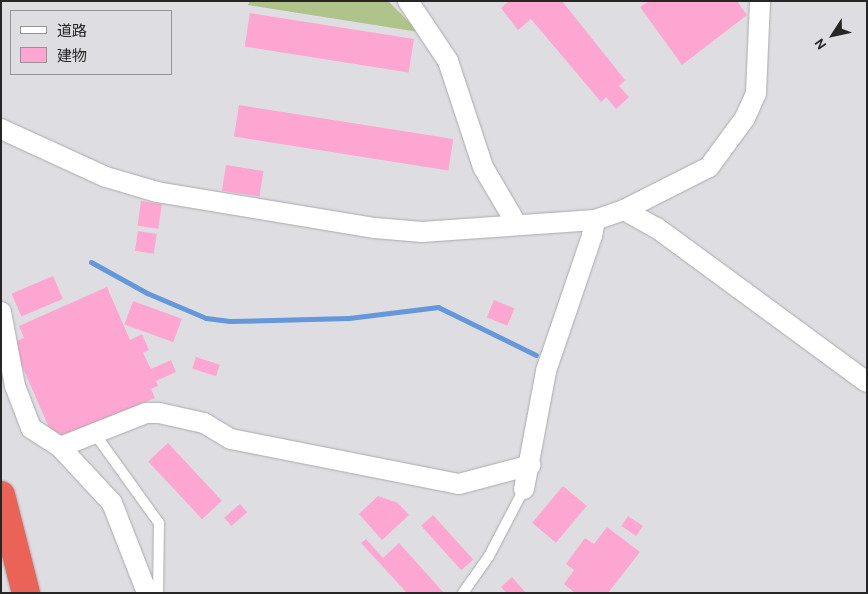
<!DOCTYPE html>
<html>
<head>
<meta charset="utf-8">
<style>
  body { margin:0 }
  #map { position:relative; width:868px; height:594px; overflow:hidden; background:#dedee2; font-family:Karla,"Noto Sans JP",sans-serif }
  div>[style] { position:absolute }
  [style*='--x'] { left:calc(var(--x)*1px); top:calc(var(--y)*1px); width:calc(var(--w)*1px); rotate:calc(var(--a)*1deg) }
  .green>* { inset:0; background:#afc48a }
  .stream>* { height:5px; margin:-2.5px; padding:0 2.5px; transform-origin:2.5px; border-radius:2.5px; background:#6597db }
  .building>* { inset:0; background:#fda6d1; transform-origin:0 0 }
  .roads { filter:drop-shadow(0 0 1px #a9aaad) drop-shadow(0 0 1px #a9aaad) }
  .service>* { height:10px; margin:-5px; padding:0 5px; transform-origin:5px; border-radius:5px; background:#fff }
  .minor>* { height:20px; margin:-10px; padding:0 10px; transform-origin:10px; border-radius:10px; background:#fff }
  .motorway>* { height:28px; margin:-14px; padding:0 14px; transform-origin:14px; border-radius:14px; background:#eb6257 }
  span { translate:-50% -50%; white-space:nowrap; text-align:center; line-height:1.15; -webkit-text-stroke:4px #dedee2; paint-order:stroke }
  .frame { position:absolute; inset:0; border:2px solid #262627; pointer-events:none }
  .legend { position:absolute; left:10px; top:10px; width:162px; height:65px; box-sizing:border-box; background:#dedee2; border:1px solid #949497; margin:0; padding:6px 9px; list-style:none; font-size:15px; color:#262627 }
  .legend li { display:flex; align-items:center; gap:10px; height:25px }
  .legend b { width:25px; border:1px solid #949497 }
  .north { position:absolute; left:808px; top:10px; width:50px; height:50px; -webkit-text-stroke:4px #dedee2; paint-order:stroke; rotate:235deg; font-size:14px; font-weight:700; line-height:20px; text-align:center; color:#262627 }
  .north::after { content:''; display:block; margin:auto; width:18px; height:22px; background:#262627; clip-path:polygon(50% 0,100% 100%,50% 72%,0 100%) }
</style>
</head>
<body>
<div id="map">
  <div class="green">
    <i style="clip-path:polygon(250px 1px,388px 1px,419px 32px,248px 5px)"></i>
  </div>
  <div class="stream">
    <i style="--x:91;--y:262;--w:64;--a:29"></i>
    <i style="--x:147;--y:293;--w:64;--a:23"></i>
    <i style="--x:206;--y:318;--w:24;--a:7"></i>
    <i style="--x:230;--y:321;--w:119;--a:-1.4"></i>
    <i style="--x:349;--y:318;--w:90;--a:-7"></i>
    <i style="--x:438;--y:307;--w:109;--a:26.1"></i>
  </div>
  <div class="building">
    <i style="clip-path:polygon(509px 1px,562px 1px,625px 80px,619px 86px,629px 97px,616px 109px,606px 97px,601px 102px,531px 19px,518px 30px,501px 8px)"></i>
    <i style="clip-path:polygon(649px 1px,737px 1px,747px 15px,682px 65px,640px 7px)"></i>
    <i style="left:250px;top:13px;width:166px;height:34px;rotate:9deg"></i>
    <i style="left:239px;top:105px;width:217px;height:32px;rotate:9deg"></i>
    <i style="left:226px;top:165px;width:38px;height:26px;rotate:9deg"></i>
    <i style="left:141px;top:201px;width:21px;height:25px;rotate:8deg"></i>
    <i style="left:138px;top:231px;width:19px;height:20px;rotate:9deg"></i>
    <i style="left:53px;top:276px;width:25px;height:45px;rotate:67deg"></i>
    <i style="clip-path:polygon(107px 287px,130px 340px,142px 334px,149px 350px,143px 353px,151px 369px,171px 360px,176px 372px,156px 381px,158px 386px,151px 389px,155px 398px,55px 441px,12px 343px,24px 338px,19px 326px)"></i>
    <i style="left:494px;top:300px;width:22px;height:19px;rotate:22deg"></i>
    <i style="left:133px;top:301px;width:52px;height:25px;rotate:20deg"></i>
    <i style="left:196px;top:357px;width:25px;height:12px;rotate:18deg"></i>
    <i style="left:168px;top:443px;width:79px;height:27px;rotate:47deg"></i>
    <i style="left:563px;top:486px;width:31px;height:48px;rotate:40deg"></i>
    <i style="clip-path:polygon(378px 496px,398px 503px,409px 515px,382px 540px,359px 514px)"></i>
    <i style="left:240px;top:504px;width:11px;height:21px;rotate:49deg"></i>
    <i style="left:433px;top:515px;width:60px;height:16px;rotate:48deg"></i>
    <i style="left:628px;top:516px;width:18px;height:12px;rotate:34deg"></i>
    <i style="clip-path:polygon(607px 527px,640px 552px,608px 593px,575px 593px,564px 584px,574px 570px,566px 564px,585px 538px,594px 544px)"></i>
    <i style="clip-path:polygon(366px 539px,383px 558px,399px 543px,444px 593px,407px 593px,361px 543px)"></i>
    <i style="clip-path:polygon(512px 577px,526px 593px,506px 593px,501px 587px)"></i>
  </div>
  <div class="roads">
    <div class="service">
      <i style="--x:95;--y:434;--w:110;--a:54.3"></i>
      <i style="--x:159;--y:523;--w:70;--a:90.8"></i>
      <i style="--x:463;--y:593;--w:45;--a:-54.9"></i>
      <i style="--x:489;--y:556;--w:76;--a:-62.4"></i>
    </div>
    <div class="minor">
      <i style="--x:408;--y:1;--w:72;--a:56.3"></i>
      <i style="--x:448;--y:61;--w:112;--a:71.7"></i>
      <i style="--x:483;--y:167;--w:67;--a:59.6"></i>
      <i style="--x:1;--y:129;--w:115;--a:24.6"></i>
      <i style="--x:106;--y:177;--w:53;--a:16.4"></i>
      <i style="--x:157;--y:192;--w:221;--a:9.4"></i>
      <i style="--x:375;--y:228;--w:47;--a:4.9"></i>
      <i style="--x:422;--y:232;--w:173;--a:-4"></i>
      <i style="--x:595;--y:220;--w:31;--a:-19"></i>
      <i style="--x:624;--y:210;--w:95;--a:-26.8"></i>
      <i style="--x:709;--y:167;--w:61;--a:-53.7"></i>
      <i style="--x:745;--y:118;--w:27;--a:-66"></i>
      <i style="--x:756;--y:93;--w:92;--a:-87.5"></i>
      <i style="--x:624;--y:210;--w:38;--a:29"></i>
      <i style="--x:657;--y:228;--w:260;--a:36.3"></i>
      <i style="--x:1;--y:312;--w:75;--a:79.3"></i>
      <i style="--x:15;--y:386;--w:45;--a:69.1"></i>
      <i style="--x:31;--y:428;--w:35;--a:33"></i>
      <i style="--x:60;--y:447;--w:76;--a:47.1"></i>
      <i style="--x:112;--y:503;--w:97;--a:68.7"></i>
      <i style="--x:60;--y:447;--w:92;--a:-21.6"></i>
      <i style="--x:146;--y:413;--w:13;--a:0"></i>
      <i style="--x:159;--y:413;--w:46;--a:12.5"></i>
      <i style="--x:204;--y:423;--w:31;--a:31"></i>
      <i style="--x:231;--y:439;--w:232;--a:11.2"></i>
      <i style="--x:459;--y:484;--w:74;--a:-14.8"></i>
      <i style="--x:524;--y:489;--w:120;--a:-79.4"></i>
      <i style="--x:546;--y:371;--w:143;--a:-71.2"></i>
      <i style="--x:592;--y:236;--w:16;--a:-79"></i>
    </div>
    <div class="motorway">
      <i style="--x:1;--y:495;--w:101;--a:75.7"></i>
    </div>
  </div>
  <div class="frame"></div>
  <ul class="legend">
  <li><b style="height:6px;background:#fff"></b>道路</li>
  <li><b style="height:14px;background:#fda6d1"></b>建物</li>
  </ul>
  <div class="north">N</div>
</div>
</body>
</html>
